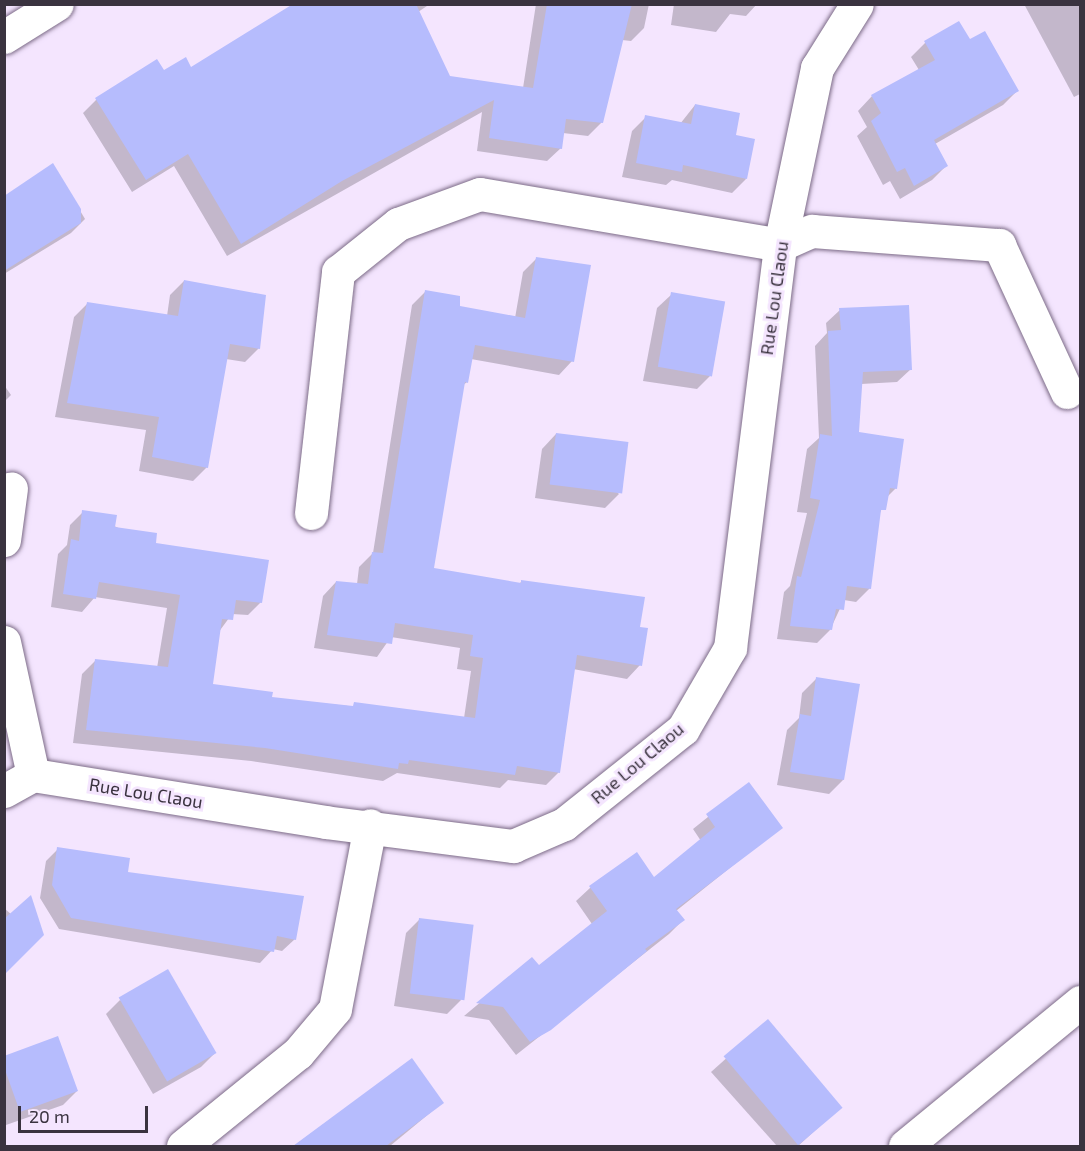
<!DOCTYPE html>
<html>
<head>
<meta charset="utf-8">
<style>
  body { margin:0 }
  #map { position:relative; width:1085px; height:1151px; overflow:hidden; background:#f4e5fe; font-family:"Exo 2",sans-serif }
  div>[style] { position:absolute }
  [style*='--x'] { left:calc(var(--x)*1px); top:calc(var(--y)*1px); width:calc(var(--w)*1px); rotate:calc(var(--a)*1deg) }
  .shadow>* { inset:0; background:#0003 }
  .building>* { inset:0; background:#b6bcfd; transform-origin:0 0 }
  .roads { filter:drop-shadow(0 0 2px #7c6b87) drop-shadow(0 0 2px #7c6b87) }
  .minor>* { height:33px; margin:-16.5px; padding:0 16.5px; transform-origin:16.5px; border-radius:16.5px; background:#fff }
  span { translate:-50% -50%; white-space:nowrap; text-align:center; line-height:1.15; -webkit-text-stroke:6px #f4e5fe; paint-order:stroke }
  .street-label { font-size:18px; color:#3a333f }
  .frame { position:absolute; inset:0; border:6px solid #3a333f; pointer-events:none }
  .scale { position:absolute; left:18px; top:1106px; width:130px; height:27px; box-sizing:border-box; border:3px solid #3a333f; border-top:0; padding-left:8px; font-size:18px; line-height:21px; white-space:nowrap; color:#3a333f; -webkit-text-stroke:4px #f4e5fe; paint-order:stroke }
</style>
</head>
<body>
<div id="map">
  <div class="shadow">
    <i style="clip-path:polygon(296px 4px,430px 4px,418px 12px,449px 78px,523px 88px,536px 4px,649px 4px,644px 28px,631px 41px,622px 40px,602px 122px,588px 136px,563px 133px,561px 148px,547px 161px,477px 151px,482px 112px,227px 256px,174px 166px,132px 192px,83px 113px,96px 100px,164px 72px,191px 69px)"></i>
    <i style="clip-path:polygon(674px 4px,757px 4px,746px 16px,730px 14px,716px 32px,671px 25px)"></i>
    <i style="clip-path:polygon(1024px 4px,1080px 4px,1080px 94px,1074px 97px)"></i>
    <i style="clip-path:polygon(969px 41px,1017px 91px,1003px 105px,935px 144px,946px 166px,932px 180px,900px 199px,890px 181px,883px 185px,857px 136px,867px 127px,858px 111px,872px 96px,919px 70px,911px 57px,925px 43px)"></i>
    <i style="clip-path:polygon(695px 105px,734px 136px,746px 179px,732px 193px,672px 180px,666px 185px,622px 177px,632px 131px,646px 117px,680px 124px)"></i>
    <i style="clip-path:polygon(53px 165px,85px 219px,71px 233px,4px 274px,4px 200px)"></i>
    <i style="clip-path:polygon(537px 258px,572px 361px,559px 375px,471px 359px,467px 382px,462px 386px,433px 570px,518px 585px,522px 581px,638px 629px,640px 665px,627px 679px,573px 669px,559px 772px,546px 785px,508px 780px,500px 788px,397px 773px,383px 781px,251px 761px,73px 743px,82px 674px,96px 660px,157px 668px,167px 608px,95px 597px,82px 612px,51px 607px,58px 554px,67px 545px,70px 525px,83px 512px,154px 544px,261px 602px,248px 615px,232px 614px,218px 633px,211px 685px,271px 698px,464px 718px,471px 671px,457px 669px,460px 648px,391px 637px,377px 657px,314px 648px,323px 596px,336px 582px,357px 584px,359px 567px,373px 553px,412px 305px,426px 291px,458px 307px,515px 318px,523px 272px)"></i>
    <i style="clip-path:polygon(184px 281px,259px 348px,245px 362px,226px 359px,207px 467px,193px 481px,139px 471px,146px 430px,55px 417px,74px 317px,88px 303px,167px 316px,170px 295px)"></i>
    <i style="clip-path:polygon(672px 294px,711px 375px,697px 389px,643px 381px,657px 308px)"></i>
    <i style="clip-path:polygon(840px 310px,911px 369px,897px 382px,861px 384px,858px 433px,896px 488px,887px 497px,879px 515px,870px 588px,856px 602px,844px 600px,830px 630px,817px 643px,777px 639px,784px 592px,790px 586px,807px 513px,797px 512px,807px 449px,819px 438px,815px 346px,827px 333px,826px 323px)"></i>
    <i style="clip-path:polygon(4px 385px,11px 395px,4px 402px)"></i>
    <i style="clip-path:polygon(556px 434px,619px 494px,605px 508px,535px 498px,542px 449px)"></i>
    <i style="clip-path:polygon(816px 679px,843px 780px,829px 794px,777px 785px,787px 730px,799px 718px,802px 693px)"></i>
    <i style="clip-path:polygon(749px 784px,781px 827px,676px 911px,683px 920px,669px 934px,516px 1055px,489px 1020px,464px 1016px,532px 959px,538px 967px,592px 924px,576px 901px,590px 888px,636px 855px,654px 879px,701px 841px,693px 829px)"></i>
    <i style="clip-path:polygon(58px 849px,126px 873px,295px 939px,282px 951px,273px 949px,260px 963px,59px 929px,40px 898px,46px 861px)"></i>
    <i style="clip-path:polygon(4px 908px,12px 915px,4px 973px)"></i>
    <i style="clip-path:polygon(419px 920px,461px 1000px,447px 1014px,394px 1006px,406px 933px)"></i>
    <i style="clip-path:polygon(120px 1000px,215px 1053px,201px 1067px,153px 1094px,106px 1014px)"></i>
    <i style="clip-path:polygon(768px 1021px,841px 1107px,798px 1146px,777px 1146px,711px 1072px)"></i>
    <i style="clip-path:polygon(4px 1057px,77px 1091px,63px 1105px,6px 1125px)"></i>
    <i style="clip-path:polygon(411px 1060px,442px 1103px,390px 1146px,294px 1146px)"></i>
  </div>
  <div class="building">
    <i style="clip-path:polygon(293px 4px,416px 4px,450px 76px,533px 88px,547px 4px,632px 4px,603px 123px,566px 119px,562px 149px,489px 138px,494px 100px,342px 181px,241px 244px,188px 154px,146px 180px,95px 98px,157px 59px,164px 70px,186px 57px,191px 67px)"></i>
    <i style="clip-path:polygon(959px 21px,970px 39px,985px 31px,1019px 91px,934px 140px,948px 166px,914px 186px,905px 168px,897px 172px,871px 121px,881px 113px,871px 95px,935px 60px,924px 41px)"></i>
    <i style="clip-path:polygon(695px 104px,740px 113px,736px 135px,755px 139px,747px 179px,683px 165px,682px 172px,636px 163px,645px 115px,691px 124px)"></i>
    <i style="clip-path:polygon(53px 163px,81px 209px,81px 223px,4px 271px,4px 196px)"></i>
    <i style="clip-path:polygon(536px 257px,591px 265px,574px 362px,475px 345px,468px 383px,465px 382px,434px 568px,521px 583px,521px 580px,645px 597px,640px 627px,648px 628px,642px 666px,577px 655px,560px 773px,517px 766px,515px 775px,409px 760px,408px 764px,399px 763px,398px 769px,265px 748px,86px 730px,95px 659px,168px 667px,180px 595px,99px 582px,96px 599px,63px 594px,71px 539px,79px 541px,82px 510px,117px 515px,115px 527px,157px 533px,156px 543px,269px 560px,262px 603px,236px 600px,233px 620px,222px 619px,213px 684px,273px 692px,272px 697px,353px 706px,354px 702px,475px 718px,483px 658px,470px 656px,473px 635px,395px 623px,392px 644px,327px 635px,336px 581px,368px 584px,372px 552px,383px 553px,425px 290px,460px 296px,460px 306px,525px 318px)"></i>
    <i style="clip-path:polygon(184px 280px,266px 295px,260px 349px,230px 344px,208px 468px,152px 457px,159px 417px,67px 403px,87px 302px,178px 316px)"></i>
    <i style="left:671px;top:292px;width:55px;height:76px;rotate:10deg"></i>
    <i style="clip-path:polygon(909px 305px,912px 370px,863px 372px,859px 432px,904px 439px,897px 489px,890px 488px,886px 510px,881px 510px,871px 589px,847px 586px,844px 610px,836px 609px,832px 630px,790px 626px,797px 576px,801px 577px,820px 500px,810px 498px,820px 434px,832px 436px,828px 331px,841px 330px,839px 308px)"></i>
    <i style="left:556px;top:433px;width:73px;height:52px;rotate:7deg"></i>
    <i style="clip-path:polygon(816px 677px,860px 684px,844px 780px,790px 772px,800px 714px,811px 716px)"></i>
    <i style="clip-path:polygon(749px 782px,783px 828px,676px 909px,685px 920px,645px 949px,647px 951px,551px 1030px,530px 1042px,503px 1007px,476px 1003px,532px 957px,539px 965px,607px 911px,589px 886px,637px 852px,654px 877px,715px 827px,706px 814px)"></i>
    <i style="clip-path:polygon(57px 847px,130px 858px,128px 872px,304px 896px,296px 940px,277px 936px,274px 952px,71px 918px,52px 885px)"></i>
    <i style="clip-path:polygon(31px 895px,44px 935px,4px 975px,4px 919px)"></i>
    <i style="left:419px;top:918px;width:55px;height:76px;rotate:7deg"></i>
    <i style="left:168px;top:969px;width:97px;height:57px;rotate:60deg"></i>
    <i style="left:768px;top:1019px;width:116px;height:58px;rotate:50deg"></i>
    <i style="clip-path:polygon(58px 1036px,78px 1091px,20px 1112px,4px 1067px,4px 1056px)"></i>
    <i style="clip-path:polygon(412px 1058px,444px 1103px,386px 1146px,293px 1146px)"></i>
  </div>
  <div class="roads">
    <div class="minor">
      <i style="--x:4;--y:37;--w:62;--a:-31.9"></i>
      <i style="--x:311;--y:513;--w:243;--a:-83.6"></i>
      <i style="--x:338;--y:272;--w:77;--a:-38.7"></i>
      <i style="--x:398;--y:224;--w:87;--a:-20.1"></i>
      <i style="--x:480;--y:194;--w:304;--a:9.6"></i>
      <i style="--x:780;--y:245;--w:35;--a:-24"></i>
      <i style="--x:812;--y:231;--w:188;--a:4.3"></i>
      <i style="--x:999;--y:245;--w:162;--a:65.2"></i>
      <i style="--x:4;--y:540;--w:52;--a:-82.3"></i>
      <i style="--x:4;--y:642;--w:136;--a:77.7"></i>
      <i style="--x:4;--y:791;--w:33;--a:-29"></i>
      <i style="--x:33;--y:775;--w:296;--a:9.1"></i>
      <i style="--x:325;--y:822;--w:190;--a:7.3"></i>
      <i style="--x:513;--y:846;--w:56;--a:-23.3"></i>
      <i style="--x:564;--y:824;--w:152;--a:-38.6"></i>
      <i style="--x:683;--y:729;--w:94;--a:-59.9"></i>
      <i style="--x:730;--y:648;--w:406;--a:-82.9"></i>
      <i style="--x:780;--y:245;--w:181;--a:-78.2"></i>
      <i style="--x:817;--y:68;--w:75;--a:-58"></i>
      <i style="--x:183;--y:1146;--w:148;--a:-39"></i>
      <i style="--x:298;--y:1053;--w:57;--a:-49.9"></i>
      <i style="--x:335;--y:1009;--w:187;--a:-79.2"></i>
      <i style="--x:905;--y:1146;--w:227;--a:-39.4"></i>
    </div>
  </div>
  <div class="street-label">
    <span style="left:774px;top:298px;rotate:-82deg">Rue Lou Claou</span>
    <span style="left:637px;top:763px;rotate:-40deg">Rue Lou Claou</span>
    <span style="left:146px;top:793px;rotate:9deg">Rue Lou Claou</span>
  </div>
  <div class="frame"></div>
  <div class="scale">20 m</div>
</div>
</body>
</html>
